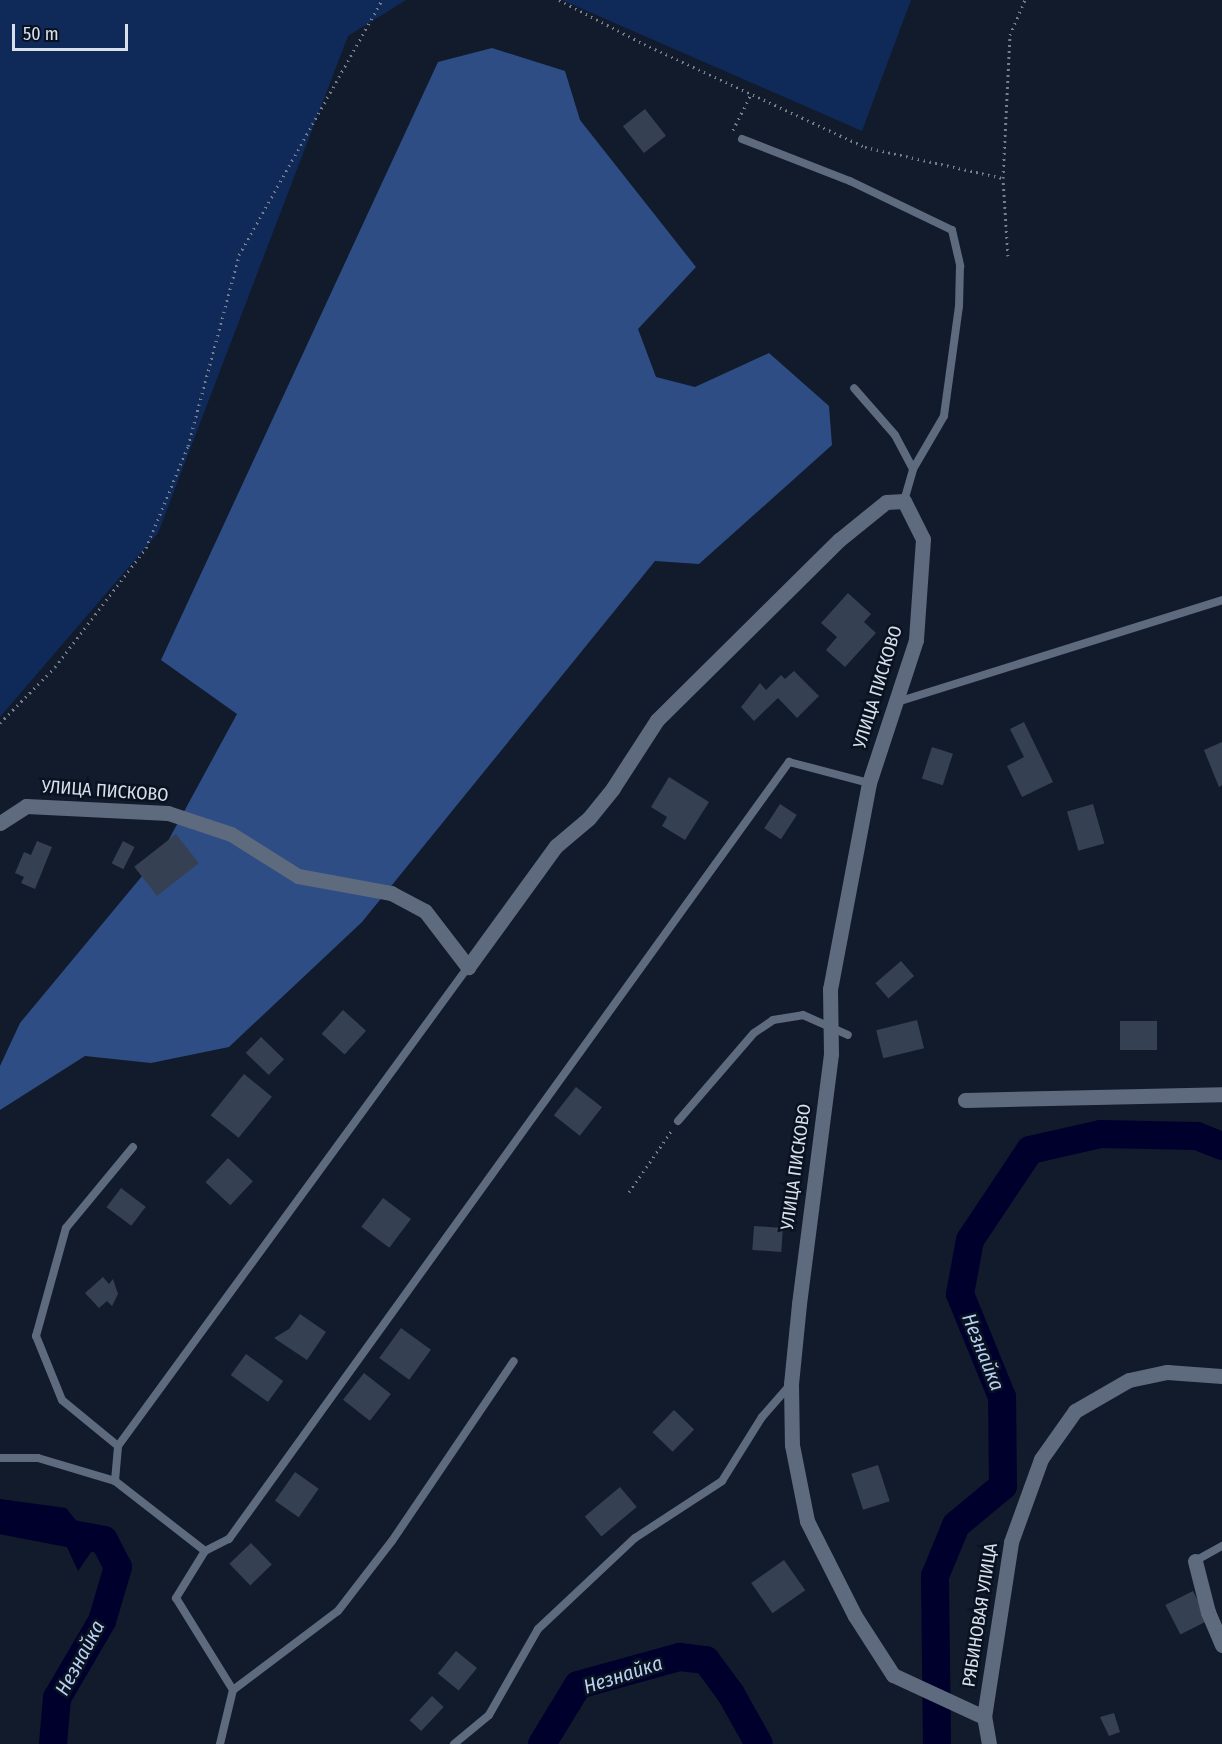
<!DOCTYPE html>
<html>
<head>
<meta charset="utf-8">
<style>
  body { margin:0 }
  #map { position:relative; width:1222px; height:1744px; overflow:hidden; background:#111b2b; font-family:"Fira Sans Condensed",sans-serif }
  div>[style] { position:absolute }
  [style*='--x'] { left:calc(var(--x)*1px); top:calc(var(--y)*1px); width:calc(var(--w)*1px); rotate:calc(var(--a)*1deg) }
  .green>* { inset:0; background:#0f2958 }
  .forest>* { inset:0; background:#2d4d84 }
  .water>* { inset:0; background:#00002d }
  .river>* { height:28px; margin:-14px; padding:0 14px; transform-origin:14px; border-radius:14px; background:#00002d }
  .building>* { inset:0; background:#354052; transform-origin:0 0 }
  .path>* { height:3px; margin-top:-1.5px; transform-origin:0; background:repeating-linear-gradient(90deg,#757e8b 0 1.5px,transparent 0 6px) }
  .lane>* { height:8px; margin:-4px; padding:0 4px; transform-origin:4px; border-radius:4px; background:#5e6a7e }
  .street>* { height:15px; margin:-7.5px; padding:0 7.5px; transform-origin:7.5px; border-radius:7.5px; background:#5e6a7e }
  span { translate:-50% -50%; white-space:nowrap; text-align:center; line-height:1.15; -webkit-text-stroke:5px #091221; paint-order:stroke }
  .street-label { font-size:18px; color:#d9e0eb }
  .water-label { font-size:20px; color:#bbcff1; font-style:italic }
  .scale { position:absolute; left:12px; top:24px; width:116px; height:27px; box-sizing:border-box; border:3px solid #d9e0eb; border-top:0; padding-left:8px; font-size:18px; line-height:21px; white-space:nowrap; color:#d9e0eb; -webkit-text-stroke:4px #091221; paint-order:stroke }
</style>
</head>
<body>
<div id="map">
  <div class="green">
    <i style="clip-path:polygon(0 0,406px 0,348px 36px,158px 533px,0 717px)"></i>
    <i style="clip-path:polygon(562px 0,911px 0,862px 131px)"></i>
  </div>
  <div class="forest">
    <i style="clip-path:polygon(492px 48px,565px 71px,580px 120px,696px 267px,638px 329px,656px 377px,695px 387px,769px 353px,829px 406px,832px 445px,699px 564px,655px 561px,362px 922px,229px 1047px,151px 1063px,85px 1056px,0 1110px,0 1066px,20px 1023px,162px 852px,237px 714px,161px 660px,438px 62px)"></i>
  </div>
  <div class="water">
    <i style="clip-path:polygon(0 1499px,66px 1508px,96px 1545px,78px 1571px,65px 1543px,44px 1535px,0 1534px)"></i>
  </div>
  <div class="river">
    <i style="--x:0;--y:1520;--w:106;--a:10.9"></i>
    <i style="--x:104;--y:1540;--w:30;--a:63"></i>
    <i style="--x:118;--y:1567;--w:56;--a:106.5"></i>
    <i style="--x:102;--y:1621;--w:89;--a:120.3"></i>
    <i style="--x:57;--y:1698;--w:46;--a:95"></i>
    <i style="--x:542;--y:1744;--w:69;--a:-58.6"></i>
    <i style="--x:578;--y:1685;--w:106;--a:-15.4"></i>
    <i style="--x:680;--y:1657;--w:26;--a:7"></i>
    <i style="--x:706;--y:1660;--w:42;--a:53.7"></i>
    <i style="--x:731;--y:1694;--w:57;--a:60.8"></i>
    <i style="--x:937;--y:1744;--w:168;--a:-90.7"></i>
    <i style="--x:935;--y:1576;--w:55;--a:-67.6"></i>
    <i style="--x:956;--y:1525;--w:61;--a:-39.7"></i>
    <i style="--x:1003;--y:1486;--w:89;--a:-90.6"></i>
    <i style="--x:1002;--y:1397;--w:111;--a:-112.2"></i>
    <i style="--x:960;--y:1294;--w:55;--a:-79.5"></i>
    <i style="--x:970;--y:1240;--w:108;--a:-56.3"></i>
    <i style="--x:1030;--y:1150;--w:73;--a:-12.7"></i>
    <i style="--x:1101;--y:1134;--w:96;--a:1.2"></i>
    <i style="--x:1197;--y:1136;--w:27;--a:22"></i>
  </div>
  <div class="building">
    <i style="left:645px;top:109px;width:34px;height:28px;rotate:52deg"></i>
    <i style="clip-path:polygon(848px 593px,871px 614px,864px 622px,876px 633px,845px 667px,826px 650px,837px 637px,821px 623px)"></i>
    <i style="clip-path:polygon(794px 671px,819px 696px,797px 718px,778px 698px,754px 721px,741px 707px,760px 683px,766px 690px,781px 675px,785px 679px)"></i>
    <i style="clip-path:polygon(1024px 722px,1053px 782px,1022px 797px,1007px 766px,1024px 757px,1010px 729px)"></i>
    <i style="clip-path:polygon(1222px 742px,1222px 785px,1219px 787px,1204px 750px)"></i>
    <i style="left:932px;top:747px;width:22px;height:33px;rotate:18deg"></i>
    <i style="clip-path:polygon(669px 777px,709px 802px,685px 840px,662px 826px,667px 817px,651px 807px)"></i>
    <i style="left:780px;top:804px;width:20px;height:29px;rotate:33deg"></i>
    <i style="left:1093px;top:804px;width:41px;height:27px;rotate:74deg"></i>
    <i style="left:176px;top:834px;width:37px;height:53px;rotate:52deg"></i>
    <i style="clip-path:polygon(37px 841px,52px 847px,35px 889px,21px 883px,24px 877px,15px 873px,24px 852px,31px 855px)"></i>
    <i style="left:123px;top:841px;width:13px;height:25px;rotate:27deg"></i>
    <i style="left:901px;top:961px;width:20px;height:34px;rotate:49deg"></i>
    <i style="left:343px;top:1010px;width:31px;height:32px;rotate:42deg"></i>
    <i style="left:917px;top:1020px;width:29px;height:42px;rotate:76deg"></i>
    <i style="left:1120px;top:1021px;width:37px;height:29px"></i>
    <i style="left:261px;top:1037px;width:32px;height:22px;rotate:44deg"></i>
    <i style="left:244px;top:1074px;width:36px;height:53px;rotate:39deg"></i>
    <i style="left:576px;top:1087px;width:33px;height:36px;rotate:38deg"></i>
    <i style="left:228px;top:1158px;width:34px;height:33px;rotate:43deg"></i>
    <i style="left:121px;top:1188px;width:31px;height:24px;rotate:37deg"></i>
    <i style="left:383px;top:1198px;width:35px;height:36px;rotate:37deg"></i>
    <i style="left:754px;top:1226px;width:29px;height:24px;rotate:4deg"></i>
    <i style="clip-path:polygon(103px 1277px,109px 1284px,113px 1279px,118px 1294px,112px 1306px,107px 1301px,99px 1308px,85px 1293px)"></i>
    <i style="clip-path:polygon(300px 1314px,326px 1332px,307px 1360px,274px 1338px,289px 1329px)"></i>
    <i style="left:401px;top:1328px;width:37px;height:37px;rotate:36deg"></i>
    <i style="left:246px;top:1354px;width:46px;height:26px;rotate:36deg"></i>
    <i style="left:364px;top:1373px;width:34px;height:34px;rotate:38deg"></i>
    <i style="left:674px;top:1410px;width:28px;height:31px;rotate:44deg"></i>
    <i style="left:878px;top:1465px;width:38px;height:28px;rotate:72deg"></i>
    <i style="left:295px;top:1472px;width:29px;height:35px;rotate:35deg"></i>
    <i style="left:620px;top:1487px;width:26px;height:46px;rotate:50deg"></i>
    <i style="left:251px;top:1543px;width:30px;height:30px;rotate:46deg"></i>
    <i style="left:784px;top:1560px;width:37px;height:40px;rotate:55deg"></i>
    <i style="left:1193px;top:1591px;width:33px;height:31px;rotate:63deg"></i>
    <i style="left:456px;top:1651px;width:27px;height:29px;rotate:39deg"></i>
    <i style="left:432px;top:1696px;width:16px;height:33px;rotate:43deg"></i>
    <i style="clip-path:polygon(1114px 1713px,1120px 1732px,1109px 1736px,1100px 1717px)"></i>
  </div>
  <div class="path">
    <i style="--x:559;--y:0;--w:96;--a:27.4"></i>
    <i style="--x:644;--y:44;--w:244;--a:25"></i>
    <i style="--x:865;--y:147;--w:141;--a:12.7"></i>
    <i style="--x:733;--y:130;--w:40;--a:-63.4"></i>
    <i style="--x:1008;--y:256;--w:78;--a:-93.7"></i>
    <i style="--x:1003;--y:178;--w:143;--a:-87.2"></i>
    <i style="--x:1010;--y:35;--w:38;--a:-67"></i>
    <i style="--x:0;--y:723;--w:78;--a:-45.5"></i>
    <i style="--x:55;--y:667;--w:150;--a:-52.6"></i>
    <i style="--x:146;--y:548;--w:110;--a:-67.6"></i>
    <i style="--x:188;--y:446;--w:198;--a:-75"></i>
    <i style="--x:239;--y:255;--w:292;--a:-60.7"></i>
    <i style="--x:629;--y:1192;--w:75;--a:-55.3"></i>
  </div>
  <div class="lane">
    <i style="--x:742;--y:139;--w:116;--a:21.3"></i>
    <i style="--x:850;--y:181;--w:113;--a:25.7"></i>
    <i style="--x:952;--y:230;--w:37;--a:77"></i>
    <i style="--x:960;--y:266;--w:40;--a:91.4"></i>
    <i style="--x:959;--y:306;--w:111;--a:97.8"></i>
    <i style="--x:944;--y:416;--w:61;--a:120.3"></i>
    <i style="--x:913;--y:469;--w:38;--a:-118"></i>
    <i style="--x:895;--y:435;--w:62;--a:-131.1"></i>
    <i style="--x:904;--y:501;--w:33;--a:-74"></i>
    <i style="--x:894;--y:703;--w:344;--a:-17.4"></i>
    <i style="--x:678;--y:1121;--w:116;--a:-49.2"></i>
    <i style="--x:754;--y:1033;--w:23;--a:-34"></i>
    <i style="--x:773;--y:1020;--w:30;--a:-9"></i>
    <i style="--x:803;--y:1015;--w:49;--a:24"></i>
    <i style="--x:118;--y:1446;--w:72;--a:-140.6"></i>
    <i style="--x:62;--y:1400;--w:69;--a:-112.1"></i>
    <i style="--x:36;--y:1336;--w:112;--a:-74.5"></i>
    <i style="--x:66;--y:1228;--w:105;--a:-50.4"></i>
    <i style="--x:0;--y:1458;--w:38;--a:0"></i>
    <i style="--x:38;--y:1458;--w:80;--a:16.6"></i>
    <i style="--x:205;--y:1551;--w:114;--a:-142.1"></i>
    <i style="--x:115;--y:1481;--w:35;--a:-85"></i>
    <i style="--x:118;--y:1446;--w:593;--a:-53.84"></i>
    <i style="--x:1195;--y:1561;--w:31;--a:-29"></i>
    <i style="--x:233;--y:1690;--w:131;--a:-37"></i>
    <i style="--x:338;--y:1611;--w:88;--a:-52.4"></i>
    <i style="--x:392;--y:1541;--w:217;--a:-55.9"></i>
    <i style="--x:220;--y:1744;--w:56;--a:-76.5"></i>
    <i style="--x:233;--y:1690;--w:108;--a:-121.8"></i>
    <i style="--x:176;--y:1598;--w:55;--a:-58.3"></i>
    <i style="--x:205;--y:1551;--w:27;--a:-27"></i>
    <i style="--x:229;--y:1539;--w:958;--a:-54.22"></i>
    <i style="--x:789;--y:762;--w:83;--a:14.7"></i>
    <i style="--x:454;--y:1744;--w:45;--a:-39.6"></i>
    <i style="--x:489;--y:1715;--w:99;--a:-60.3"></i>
    <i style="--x:538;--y:1629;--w:133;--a:-43.2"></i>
    <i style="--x:635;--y:1538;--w:104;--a:-33.2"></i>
    <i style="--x:722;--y:1481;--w:75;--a:-58"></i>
    <i style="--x:762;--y:1417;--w:43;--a:-48.8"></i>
  </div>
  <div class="street">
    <i style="--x:0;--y:823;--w:31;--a:-33"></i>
    <i style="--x:26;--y:806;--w:142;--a:2.8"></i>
    <i style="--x:168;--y:813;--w:66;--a:18.4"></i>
    <i style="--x:231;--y:834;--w:79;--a:32.1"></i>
    <i style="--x:298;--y:876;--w:95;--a:10.4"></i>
    <i style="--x:391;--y:893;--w:38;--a:28"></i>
    <i style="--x:425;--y:911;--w:71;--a:52.5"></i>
    <i style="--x:468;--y:967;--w:150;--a:-54"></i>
    <i style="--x:556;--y:846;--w:43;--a:-40.3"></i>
    <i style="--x:589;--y:818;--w:38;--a:-51"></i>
    <i style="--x:613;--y:788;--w:81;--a:-57.1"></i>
    <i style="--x:657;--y:720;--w:256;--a:-44.7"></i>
    <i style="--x:839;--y:540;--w:60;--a:-39"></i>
    <i style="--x:886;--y:502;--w:18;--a:-3"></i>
    <i style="--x:904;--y:501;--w:42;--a:63.4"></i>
    <i style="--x:923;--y:539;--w:101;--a:94"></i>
    <i style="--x:916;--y:640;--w:151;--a:108.2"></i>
    <i style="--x:869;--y:783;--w:210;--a:100.7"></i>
    <i style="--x:830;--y:989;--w:65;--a:89.1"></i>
    <i style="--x:831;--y:1054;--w:252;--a:97.3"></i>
    <i style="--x:799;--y:1304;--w:80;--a:95.7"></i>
    <i style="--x:791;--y:1384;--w:61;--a:89.1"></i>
    <i style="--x:792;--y:1445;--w:77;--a:78.8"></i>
    <i style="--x:807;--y:1521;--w:106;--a:63.2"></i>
    <i style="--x:855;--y:1616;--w:70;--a:57.2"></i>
    <i style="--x:893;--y:1675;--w:100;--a:24.8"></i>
    <i style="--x:965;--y:1100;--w:257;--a:-1.3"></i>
    <i style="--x:1195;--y:1561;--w:53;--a:75.7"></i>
    <i style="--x:1208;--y:1612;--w:36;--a:67"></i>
    <i style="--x:989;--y:1744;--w:27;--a:-100"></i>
    <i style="--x:984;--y:1717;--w:177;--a:-81.2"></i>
    <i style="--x:1011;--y:1542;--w:88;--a:-70.1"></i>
    <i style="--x:1041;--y:1459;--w:59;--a:-54.7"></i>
    <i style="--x:1075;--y:1411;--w:62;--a:-29.9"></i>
    <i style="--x:1129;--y:1380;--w:39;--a:-12"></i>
    <i style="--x:1167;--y:1372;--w:55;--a:4.2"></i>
  </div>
  <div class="street-label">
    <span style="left:878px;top:687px;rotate:-73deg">УЛИЦА ПИСКОВО</span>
    <span style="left:105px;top:791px;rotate:4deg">УЛИЦА ПИСКОВО</span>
    <span style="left:796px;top:1167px;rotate:-82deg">УЛИЦА ПИСКОВО</span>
    <span style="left:980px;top:1615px;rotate:-81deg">РЯБИНОВАЯ УЛИЦА</span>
  </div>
  <div class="water-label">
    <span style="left:983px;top:1352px;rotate:68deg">Незнайка</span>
    <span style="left:80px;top:1658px;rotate:-62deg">Незнайка</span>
    <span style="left:623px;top:1675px;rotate:-18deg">Незнайка</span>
  </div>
  <div class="scale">50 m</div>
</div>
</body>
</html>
